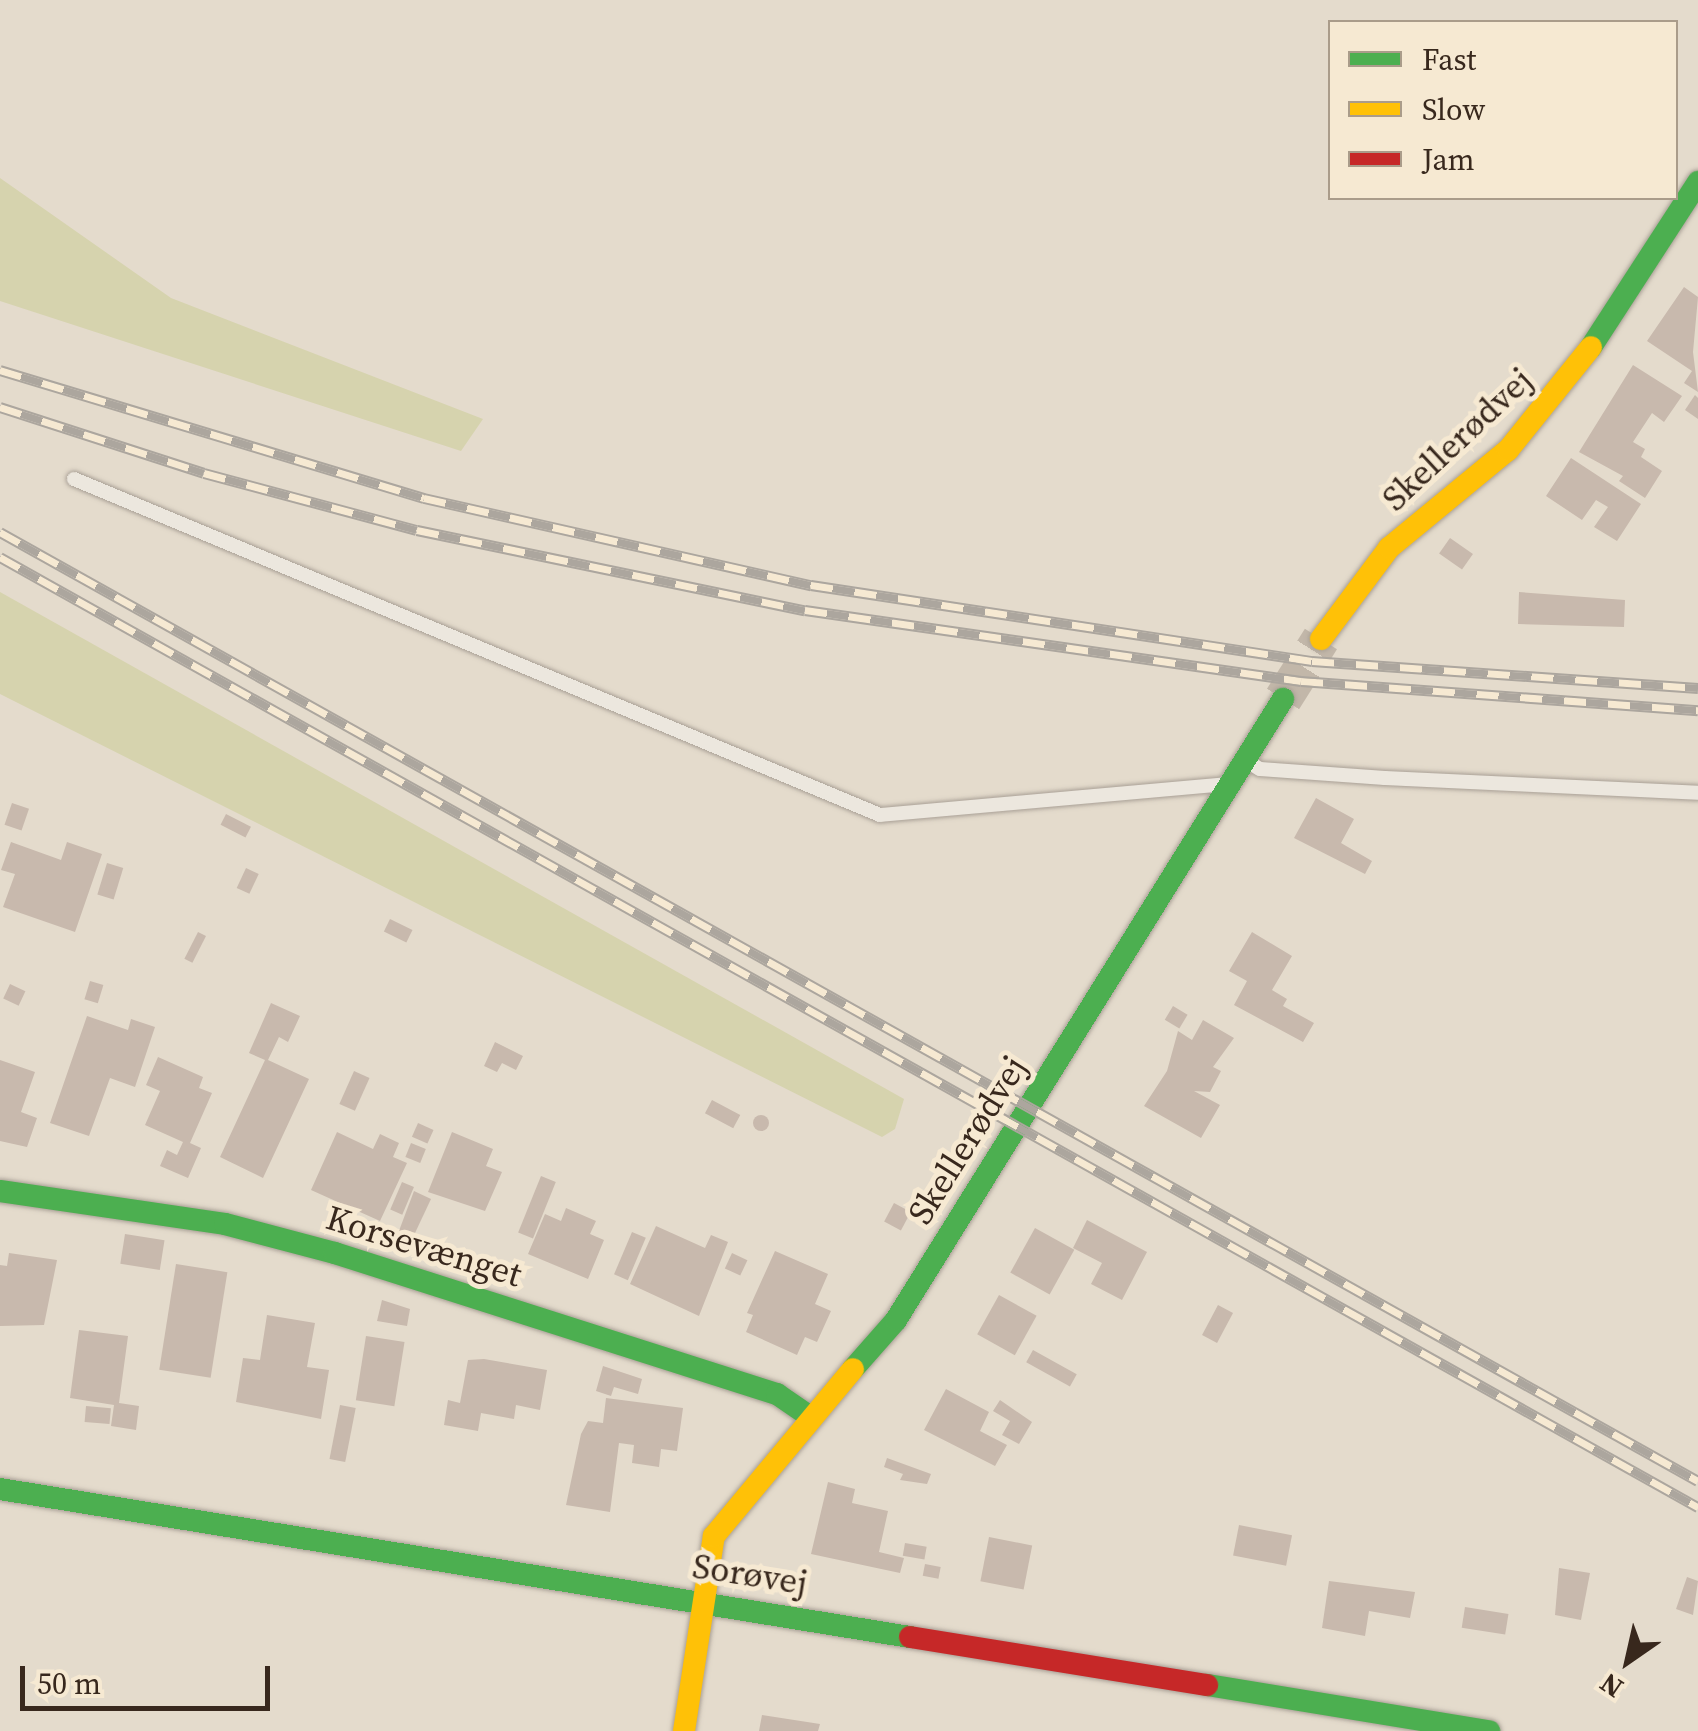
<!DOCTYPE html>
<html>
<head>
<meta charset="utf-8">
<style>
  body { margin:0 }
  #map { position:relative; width:1698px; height:1731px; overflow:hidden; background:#e4dbcc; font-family:"Source Serif 4",serif }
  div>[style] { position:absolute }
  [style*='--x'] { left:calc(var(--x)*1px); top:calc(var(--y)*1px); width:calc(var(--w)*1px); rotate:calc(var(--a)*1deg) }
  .green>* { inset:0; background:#d6d3ae }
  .building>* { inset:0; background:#c8b9ad; transform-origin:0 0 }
  .round { border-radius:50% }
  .secondary-tunnel>* { height:38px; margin-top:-19px; transform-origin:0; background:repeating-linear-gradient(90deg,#c2b7a9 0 38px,transparent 0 57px) }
  .roads { filter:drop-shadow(0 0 2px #a9a096) drop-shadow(0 0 2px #a9a096) }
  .lane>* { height:14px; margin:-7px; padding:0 7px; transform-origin:7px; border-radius:7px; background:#ece7de }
  .fast>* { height:22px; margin:-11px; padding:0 11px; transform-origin:11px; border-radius:11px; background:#4caf50 }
  .slow>* { height:22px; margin:-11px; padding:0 11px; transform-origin:11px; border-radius:11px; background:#ffc107 }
  .jam>* { height:22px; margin:-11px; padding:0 11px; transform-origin:11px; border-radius:11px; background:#c62828 }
  .rail>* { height:11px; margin-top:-5.5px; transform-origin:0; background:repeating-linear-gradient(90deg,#f6e9d2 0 22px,#aca69e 0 44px); box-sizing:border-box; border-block:2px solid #aca69e }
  span { translate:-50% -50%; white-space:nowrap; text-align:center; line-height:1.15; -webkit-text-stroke:10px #f6e9d2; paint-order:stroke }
  .street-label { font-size:35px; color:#38281d }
  .legend { position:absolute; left:1328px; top:20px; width:350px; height:180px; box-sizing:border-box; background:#f6e9d2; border:2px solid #aa9c8a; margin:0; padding:12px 18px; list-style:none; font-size:30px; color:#38281d }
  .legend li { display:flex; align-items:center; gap:20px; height:50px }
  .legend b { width:50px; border:2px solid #aa9c8a }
  .north { position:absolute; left:1578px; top:1611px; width:100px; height:100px; -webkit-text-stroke:8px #f6e9d2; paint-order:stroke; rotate:214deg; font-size:28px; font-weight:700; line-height:40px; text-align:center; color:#38281d }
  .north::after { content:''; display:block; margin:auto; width:35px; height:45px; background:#38281d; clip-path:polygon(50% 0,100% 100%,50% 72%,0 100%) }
  .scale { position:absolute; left:20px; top:1666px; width:250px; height:45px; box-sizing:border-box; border:5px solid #38281d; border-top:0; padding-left:12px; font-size:30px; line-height:35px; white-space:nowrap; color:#38281d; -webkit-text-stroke:8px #f6e9d2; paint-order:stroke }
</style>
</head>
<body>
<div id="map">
  <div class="green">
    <i style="clip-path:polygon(0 178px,171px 298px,483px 419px,461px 451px,0 301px)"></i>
    <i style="clip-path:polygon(0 592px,904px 1099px,895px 1129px,882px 1137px,0 694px)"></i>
  </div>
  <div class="building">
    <i style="clip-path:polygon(1684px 287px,1698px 297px,1693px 352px,1698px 392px,1684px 383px,1692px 371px,1647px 341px)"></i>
    <i style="clip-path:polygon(1633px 365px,1682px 396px,1664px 422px,1652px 413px,1633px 442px,1645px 449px,1641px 457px,1662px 471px,1645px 498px,1619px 481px,1623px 476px,1579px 452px)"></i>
    <i style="clip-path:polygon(1695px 395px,1698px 398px,1698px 419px,1685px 410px)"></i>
    <i style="clip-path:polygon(1571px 458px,1641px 504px,1617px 541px,1594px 527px,1608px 507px,1596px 500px,1582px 520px,1546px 496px)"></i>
    <i style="left:1450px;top:538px;width:28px;height:19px;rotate:35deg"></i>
    <i style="clip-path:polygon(1519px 592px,1625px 600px,1624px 627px,1518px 624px)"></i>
    <i style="clip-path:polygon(1316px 798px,1354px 819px,1341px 843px,1372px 861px,1365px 874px,1294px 838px)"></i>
    <i style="left:12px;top:803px;width:18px;height:23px;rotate:19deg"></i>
    <i style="left:226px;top:814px;width:28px;height:12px;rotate:27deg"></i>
    <i style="clip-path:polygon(11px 842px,61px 860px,67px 842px,102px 854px,75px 932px,3px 907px,15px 874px,1px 870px)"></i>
    <i style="left:107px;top:863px;width:17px;height:33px;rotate:17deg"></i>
    <i style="left:246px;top:868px;width:14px;height:22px;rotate:25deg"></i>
    <i style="left:390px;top:919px;width:25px;height:14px;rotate:26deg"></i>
    <i style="left:198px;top:932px;width:9px;height:30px;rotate:27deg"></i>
    <i style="clip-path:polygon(1252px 932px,1292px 956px,1272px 990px,1287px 999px,1283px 1006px,1314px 1023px,1303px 1042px,1234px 1005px,1247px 981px,1229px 971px)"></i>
    <i style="left:90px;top:981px;width:14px;height:19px;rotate:17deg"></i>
    <i style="left:10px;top:984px;width:17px;height:16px;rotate:25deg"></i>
    <i style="clip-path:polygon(271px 1003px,300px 1016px,288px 1042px,279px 1037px,268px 1060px,309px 1079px,263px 1178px,220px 1157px,265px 1060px,249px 1053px)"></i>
    <i style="left:1173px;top:1006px;width:17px;height:16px;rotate:31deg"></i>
    <i style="clip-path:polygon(87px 1016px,128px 1030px,131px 1019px,155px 1027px,135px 1087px,110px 1078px,89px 1136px,50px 1123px)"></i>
    <i style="clip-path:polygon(1203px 1020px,1234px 1038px,1213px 1067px,1221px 1071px,1210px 1092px,1194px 1091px,1220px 1105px,1201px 1138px,1144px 1106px,1167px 1071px,1178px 1031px,1192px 1040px)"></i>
    <i style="clip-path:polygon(495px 1042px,523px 1056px,516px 1070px,502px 1063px,497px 1072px,484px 1066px)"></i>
    <i style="clip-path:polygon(158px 1057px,203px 1077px,199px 1088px,212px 1093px,190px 1143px,201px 1148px,188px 1178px,160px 1166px,167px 1150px,177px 1155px,183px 1142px,145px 1125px,160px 1091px,146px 1085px)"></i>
    <i style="clip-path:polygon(0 1060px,35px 1072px,21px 1112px,37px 1118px,27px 1147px,0 1141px)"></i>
    <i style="left:354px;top:1071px;width:17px;height:36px;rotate:24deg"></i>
    <i style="left:712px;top:1100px;width:32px;height:15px;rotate:28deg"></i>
    <i class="round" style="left:753px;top:1115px;width:16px;height:16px"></i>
    <i style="left:418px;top:1123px;width:17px;height:15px;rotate:24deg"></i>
    <i style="clip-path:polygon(337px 1132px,373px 1149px,380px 1134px,399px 1143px,393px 1157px,407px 1163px,380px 1221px,311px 1190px)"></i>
    <i style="clip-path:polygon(452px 1132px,493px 1149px,486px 1166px,502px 1172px,485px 1211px,428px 1192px)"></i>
    <i style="left:411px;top:1143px;width:16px;height:15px;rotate:22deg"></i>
    <i style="left:541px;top:1176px;width:16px;height:61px;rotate:22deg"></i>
    <i style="left:402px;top:1182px;width:13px;height:30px;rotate:23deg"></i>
    <i style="clip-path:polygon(414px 1191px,431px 1199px,407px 1250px,394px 1244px)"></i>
    <i style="left:894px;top:1203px;width:19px;height:21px;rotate:28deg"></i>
    <i style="clip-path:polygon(566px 1208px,596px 1221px,590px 1234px,604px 1240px,588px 1279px,528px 1254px,545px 1214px,561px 1221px)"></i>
    <i style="clip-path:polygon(1087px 1220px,1147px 1252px,1122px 1300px,1091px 1284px,1102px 1263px,1073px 1248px)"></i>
    <i style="clip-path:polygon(656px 1226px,705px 1248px,711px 1235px,728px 1242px,699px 1316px,630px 1284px)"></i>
    <i style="left:1035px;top:1228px;width:45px;height:51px;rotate:29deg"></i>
    <i style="left:632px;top:1232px;width:15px;height:46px;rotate:23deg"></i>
    <i style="left:125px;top:1234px;width:40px;height:30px;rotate:9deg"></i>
    <i style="clip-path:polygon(775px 1251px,828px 1274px,815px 1304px,831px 1311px,817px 1342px,805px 1337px,797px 1355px,746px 1332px,753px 1315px,747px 1313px)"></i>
    <i style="clip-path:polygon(9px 1253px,57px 1260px,44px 1325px,0 1326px,0 1265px,7px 1266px)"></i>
    <i style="left:732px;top:1253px;width:17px;height:17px;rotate:25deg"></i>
    <i style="left:176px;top:1264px;width:52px;height:107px;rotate:9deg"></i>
    <i style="left:999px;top:1295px;width:43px;height:45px;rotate:29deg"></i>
    <i style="clip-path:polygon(382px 1300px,410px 1309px,407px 1326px,377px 1321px)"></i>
    <i style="left:1218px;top:1305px;width:17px;height:34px;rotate:28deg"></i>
    <i style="clip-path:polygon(267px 1315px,315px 1323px,307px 1367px,329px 1370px,321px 1419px,236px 1402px,243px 1358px,260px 1360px)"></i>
    <i style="clip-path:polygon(79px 1330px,128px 1336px,119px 1403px,139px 1406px,136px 1430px,111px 1426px,114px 1405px,70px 1398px)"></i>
    <i style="left:366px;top:1336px;width:39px;height:65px;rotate:9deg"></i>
    <i style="left:1033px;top:1350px;width:50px;height:14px;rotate:29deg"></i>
    <i style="clip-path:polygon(484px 1359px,547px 1370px,540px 1410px,516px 1405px,514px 1419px,481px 1413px,478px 1431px,444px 1425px,448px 1400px,460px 1403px,468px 1360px)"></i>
    <i style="clip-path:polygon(603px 1366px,642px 1379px,638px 1394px,614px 1387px,611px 1396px,596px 1391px)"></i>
    <i style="clip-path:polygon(946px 1389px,989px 1412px,980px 1431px,1007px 1445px,995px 1466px,924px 1430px)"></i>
    <i style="clip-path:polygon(606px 1398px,683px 1408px,677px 1451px,661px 1449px,659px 1467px,632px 1463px,634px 1445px,619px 1443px,610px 1512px,566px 1505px,581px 1434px,588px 1421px,603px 1423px)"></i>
    <i style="clip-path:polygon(1000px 1400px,1032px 1422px,1019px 1444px,1002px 1435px,1010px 1421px,993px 1411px)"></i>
    <i style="left:340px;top:1405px;width:16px;height:55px;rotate:11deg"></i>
    <i style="left:86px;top:1406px;width:25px;height:16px;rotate:5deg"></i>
    <i style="clip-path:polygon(887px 1458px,931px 1474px,927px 1484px,900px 1480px,903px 1474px,884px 1467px)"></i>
    <i style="clip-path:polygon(828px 1482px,855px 1489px,852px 1503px,888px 1511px,879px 1552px,904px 1558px,900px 1573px,811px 1554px)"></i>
    <i style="left:1239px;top:1525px;width:54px;height:31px;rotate:11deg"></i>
    <i style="left:989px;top:1537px;width:44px;height:45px;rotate:11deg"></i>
    <i style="left:905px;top:1543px;width:22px;height:13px;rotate:10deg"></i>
    <i style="left:925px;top:1564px;width:16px;height:12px;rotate:11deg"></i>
    <i style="clip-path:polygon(1559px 1568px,1590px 1573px,1581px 1620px,1555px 1615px)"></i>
    <i style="clip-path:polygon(1687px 1577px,1698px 1581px,1693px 1615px,1676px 1609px)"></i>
    <i style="clip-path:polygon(1329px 1581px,1415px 1592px,1410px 1618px,1369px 1611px,1365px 1636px,1322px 1628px)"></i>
    <i style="left:1465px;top:1607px;width:44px;height:21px;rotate:9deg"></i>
    <i style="clip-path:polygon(762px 1715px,820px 1724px,818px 1731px,759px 1731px)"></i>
  </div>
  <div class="secondary-tunnel">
    <i style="--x:1283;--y:699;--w:71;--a:-57.7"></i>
  </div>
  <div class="roads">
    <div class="lane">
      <i style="--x:74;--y:479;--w:873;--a:22.63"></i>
      <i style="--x:880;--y:815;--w:346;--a:-5.1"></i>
      <i style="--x:1247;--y:761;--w:15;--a:32"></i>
      <i style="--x:1260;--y:769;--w:125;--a:4.1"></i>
      <i style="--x:1385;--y:778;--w:313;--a:2.7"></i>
    </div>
    <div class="fast">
      <i style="--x:1591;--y:347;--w:197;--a:-57"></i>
      <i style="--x:0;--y:1191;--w:227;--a:8.3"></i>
      <i style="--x:225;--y:1224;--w:114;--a:14.8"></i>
      <i style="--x:335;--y:1253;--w:464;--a:17.7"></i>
      <i style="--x:777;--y:1394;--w:42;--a:34.4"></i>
      <i style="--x:853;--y:1369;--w:65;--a:-48.7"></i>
      <i style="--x:896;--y:1320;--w:732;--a:-58.07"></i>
      <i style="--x:0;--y:1489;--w:922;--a:9.24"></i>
      <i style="--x:1207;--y:1685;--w:286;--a:9.3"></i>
    </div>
    <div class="slow">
      <i style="--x:1321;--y:639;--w:114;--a:-53.2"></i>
      <i style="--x:1389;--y:548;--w:154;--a:-39.5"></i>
      <i style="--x:1508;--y:450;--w:132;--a:-51.1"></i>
      <i style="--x:684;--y:1731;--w:197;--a:-81.3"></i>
      <i style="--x:714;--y:1536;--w:217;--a:-50.2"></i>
    </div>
    <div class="jam">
      <i style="--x:910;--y:1637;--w:301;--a:9.2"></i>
    </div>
  </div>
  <div class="rail">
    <i style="--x:0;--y:370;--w:443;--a:16.8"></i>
    <i style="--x:424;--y:498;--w:397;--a:12.7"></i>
    <i style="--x:811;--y:585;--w:507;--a:8.63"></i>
    <i style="--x:1312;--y:661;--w:387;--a:4"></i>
    <i style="--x:0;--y:407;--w:214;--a:17.9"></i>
    <i style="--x:204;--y:473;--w:220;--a:15"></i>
    <i style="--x:417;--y:530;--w:396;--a:11.7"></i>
    <i style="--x:805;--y:610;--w:501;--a:8.15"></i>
    <i style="--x:1301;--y:681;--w:398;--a:4.2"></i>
    <i style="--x:0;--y:532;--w:1945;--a:29.2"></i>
    <i style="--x:0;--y:557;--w:1946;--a:29.23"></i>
  </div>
  <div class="street-label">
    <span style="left:1457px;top:439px;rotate:-43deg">Skellerødvej</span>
    <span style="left:967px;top:1140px;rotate:-58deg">Skellerødvej</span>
    <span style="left:424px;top:1246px;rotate:17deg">Korsevænget</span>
    <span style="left:750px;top:1574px;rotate:9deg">Sorøvej</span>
  </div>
  <ul class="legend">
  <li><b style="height:12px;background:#4caf50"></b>Fast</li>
  <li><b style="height:12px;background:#ffc107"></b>Slow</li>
  <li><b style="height:12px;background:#c62828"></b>Jam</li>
  </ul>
  <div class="north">N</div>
  <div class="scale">50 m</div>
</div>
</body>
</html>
